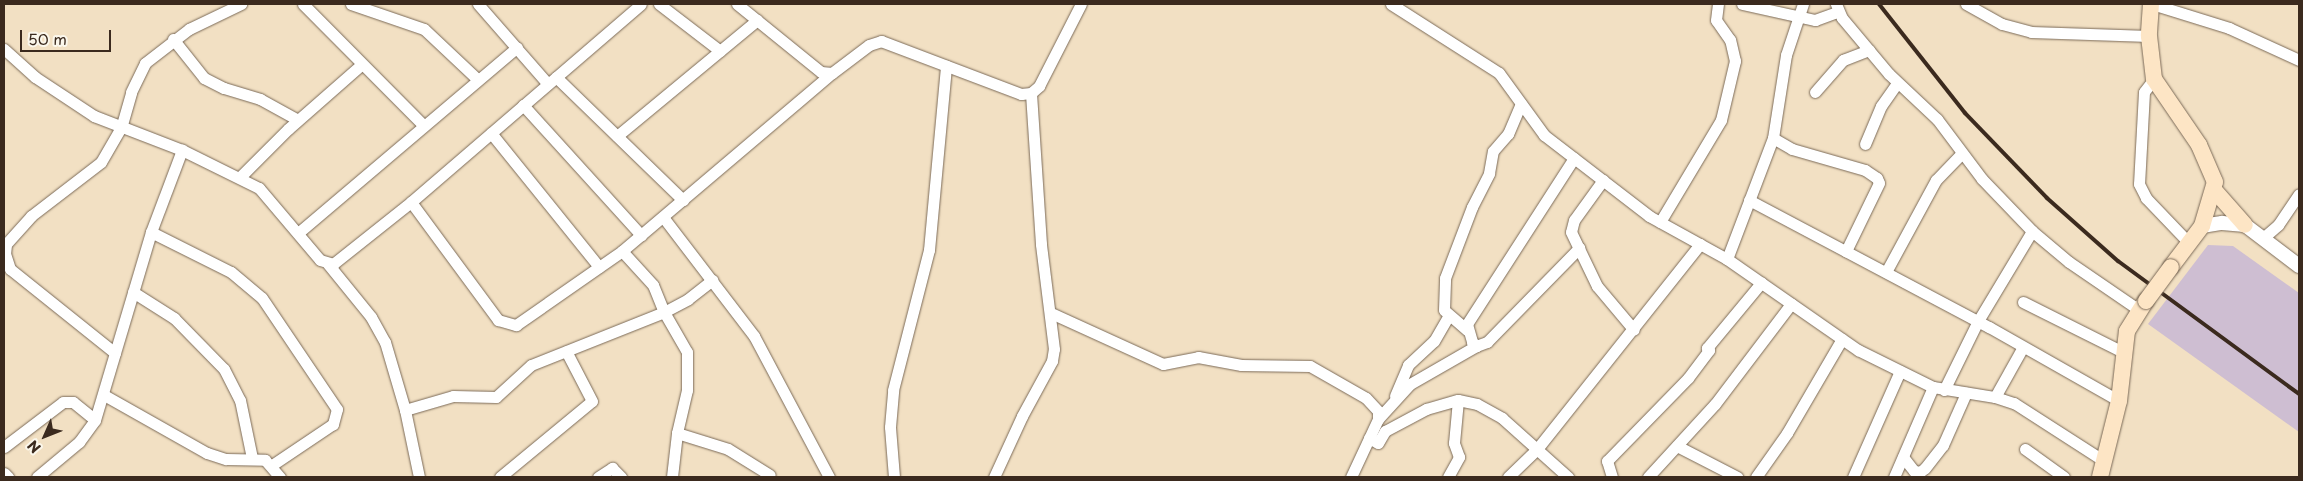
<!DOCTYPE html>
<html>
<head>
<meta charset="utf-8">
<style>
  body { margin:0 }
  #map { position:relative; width:2303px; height:481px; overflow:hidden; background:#f2e0c3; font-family:"Playpen Sans",sans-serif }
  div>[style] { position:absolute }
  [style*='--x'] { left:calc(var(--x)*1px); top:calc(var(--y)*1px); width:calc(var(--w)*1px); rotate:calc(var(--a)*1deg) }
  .industrial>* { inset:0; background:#cebed2 }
  .roads { filter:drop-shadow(0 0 1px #7b6a58) drop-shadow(0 0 1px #7b6a58) }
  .minor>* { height:11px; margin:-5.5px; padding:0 5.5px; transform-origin:5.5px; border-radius:5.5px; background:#fff }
  .tertiary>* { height:14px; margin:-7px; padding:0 7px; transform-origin:7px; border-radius:7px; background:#fff }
  .secondary>* { height:16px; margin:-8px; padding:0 8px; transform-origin:8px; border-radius:8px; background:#fde5c5 }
  .rail>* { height:4px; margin:-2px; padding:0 2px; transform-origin:2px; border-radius:2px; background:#3b2a1e }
  .bridges { filter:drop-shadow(0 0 1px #7b6a58) drop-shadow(0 0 1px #7b6a58) }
  .secondary-bridge>* { height:16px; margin:-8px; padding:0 8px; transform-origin:8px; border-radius:8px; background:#fde5c5 }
  span { translate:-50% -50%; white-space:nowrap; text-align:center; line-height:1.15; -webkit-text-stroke:4px #fbf7ec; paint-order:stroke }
  .frame { position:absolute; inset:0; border:5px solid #3b2a1e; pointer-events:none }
  .north { position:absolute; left:20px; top:411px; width:50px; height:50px; -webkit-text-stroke:4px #fbf7ec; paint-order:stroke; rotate:226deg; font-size:14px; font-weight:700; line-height:20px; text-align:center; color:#3b2a1e }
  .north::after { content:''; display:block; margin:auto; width:18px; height:22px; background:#3b2a1e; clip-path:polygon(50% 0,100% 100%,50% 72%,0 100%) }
  .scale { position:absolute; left:20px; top:30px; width:91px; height:22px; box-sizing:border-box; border:2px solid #3b2a1e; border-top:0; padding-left:6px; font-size:15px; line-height:18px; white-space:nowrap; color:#3b2a1e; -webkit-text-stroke:4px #fbf7ec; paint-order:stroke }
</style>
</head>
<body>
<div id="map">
  <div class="industrial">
    <i style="clip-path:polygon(2208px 245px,2233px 246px,2299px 293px,2299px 432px,2148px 324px)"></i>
  </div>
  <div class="roads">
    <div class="minor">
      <i style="--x:303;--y:4;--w:170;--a:45.2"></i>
      <i style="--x:351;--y:4;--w:77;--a:18.9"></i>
      <i style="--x:424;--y:29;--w:73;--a:43.3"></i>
      <i style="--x:478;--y:4;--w:106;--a:48.8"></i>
      <i style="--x:659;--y:4;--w:77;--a:37.6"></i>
      <i style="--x:737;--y:4;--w:108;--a:39"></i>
      <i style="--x:821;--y:72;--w:11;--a:5"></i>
      <i style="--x:832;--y:73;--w:46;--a:-37.1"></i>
      <i style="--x:869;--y:45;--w:13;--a:-18"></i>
      <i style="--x:881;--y:41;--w:150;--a:20.7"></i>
      <i style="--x:1021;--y:94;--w:10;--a:-6"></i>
      <i style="--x:1031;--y:93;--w:11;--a:-41"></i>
      <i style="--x:1039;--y:86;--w:92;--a:-62.9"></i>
      <i style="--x:1391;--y:4;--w:128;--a:32.6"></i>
      <i style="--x:1499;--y:73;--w:77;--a:54"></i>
      <i style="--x:1544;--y:135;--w:133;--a:37.6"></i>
      <i style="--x:1649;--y:216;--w:89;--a:28.9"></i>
      <i style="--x:1727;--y:259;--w:160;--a:34.8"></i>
      <i style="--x:1858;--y:350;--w:84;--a:26.3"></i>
      <i style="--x:1933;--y:387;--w:63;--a:9.2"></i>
      <i style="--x:1995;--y:397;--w:20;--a:18"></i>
      <i style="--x:2014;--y:403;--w:107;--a:32.8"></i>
      <i style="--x:1742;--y:4;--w:75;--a:12.4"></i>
      <i style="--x:1815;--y:20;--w:23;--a:-20"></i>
      <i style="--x:1836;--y:4;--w:15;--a:67"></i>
      <i style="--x:1842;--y:18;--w:73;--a:50"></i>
      <i style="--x:1889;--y:74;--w:66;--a:43.2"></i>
      <i style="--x:1937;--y:119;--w:75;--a:53.1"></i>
      <i style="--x:1982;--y:179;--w:72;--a:46.1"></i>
      <i style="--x:2032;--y:231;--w:48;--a:40"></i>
      <i style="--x:2069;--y:262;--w:85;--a:34.4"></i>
      <i style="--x:1966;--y:4;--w:41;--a:29.1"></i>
      <i style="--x:2002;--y:24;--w:30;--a:15"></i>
      <i style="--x:2031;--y:32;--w:118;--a:1.9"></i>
      <i style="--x:2152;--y:4;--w:81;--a:17.3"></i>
      <i style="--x:2229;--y:28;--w:77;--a:24.6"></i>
      <i style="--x:173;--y:39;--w:50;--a:51.5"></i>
      <i style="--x:204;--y:78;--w:22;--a:27"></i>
      <i style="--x:224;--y:88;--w:38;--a:17"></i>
      <i style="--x:260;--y:99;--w:43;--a:28.9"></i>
      <i style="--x:4;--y:49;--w:42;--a:42.1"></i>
      <i style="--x:35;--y:77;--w:71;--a:33.5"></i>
      <i style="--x:94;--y:116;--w:94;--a:21.1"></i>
      <i style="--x:182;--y:150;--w:86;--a:26.3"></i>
      <i style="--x:259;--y:188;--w:94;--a:49.7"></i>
      <i style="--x:320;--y:260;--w:14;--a:17"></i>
      <i style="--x:333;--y:264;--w:100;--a:-38.5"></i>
      <i style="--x:411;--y:202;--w:303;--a:-40.7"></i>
      <i style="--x:556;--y:77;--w:177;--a:44.1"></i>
      <i style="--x:2154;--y:79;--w:16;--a:128"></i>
      <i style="--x:2144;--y:92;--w:92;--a:93.1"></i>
      <i style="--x:2139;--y:184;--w:16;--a:63"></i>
      <i style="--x:2146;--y:198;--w:62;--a:46.3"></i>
      <i style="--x:1815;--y:92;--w:43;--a:-48.8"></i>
      <i style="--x:1843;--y:60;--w:28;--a:-21"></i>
      <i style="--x:523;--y:105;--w:176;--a:47.8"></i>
      <i style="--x:491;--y:133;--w:172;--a:51.1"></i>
      <i style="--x:617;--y:136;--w:182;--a:-39.6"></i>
      <i style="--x:1773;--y:138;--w:22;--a:30"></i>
      <i style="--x:1792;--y:149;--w:76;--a:16"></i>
      <i style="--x:1865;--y:170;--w:14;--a:34"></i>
      <i style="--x:1877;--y:178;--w:5;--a:68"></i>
      <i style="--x:1879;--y:183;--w:76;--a:115.9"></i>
      <i style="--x:1865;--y:144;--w:41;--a:-67.2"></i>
      <i style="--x:1881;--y:106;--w:28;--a:-55"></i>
      <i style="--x:1574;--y:158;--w:197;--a:122.8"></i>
      <i style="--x:1467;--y:324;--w:19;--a:74"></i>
      <i style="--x:1472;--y:342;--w:6;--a:45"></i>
      <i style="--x:1476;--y:346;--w:12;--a:-20"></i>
      <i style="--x:1487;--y:342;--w:132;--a:-45.6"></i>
      <i style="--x:240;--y:177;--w:68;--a:-45"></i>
      <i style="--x:288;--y:129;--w:98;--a:-41.3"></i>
      <i style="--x:1603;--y:180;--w:49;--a:125.9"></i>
      <i style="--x:1574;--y:220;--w:12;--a:104"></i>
      <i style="--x:1571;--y:232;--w:60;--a:64.3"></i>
      <i style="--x:1597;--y:286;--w:57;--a:49.9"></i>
      <i style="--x:1749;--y:200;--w:272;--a:27.9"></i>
      <i style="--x:1989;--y:327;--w:150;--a:29.6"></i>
      <i style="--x:411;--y:202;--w:147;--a:53.6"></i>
      <i style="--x:498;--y:320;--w:19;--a:16"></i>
      <i style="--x:516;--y:325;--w:129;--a:-34.9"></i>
      <i style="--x:622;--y:251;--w:275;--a:-40.3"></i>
      <i style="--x:663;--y:217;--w:150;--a:52.6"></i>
      <i style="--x:754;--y:336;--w:160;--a:62"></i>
      <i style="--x:1660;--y:222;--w:119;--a:-59.1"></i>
      <i style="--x:1721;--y:120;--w:61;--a:-76.7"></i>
      <i style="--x:1735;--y:61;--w:22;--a:-103"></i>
      <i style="--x:1730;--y:40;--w:24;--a:-125"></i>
      <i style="--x:1716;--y:20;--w:16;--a:-83"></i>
      <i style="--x:151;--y:232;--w:89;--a:26.6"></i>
      <i style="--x:231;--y:272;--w:40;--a:40"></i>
      <i style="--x:262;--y:298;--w:134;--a:56"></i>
      <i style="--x:337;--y:409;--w:16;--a:105"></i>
      <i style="--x:333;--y:424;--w:73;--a:146.1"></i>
      <i style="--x:298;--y:233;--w:287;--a:-40.3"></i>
      <i style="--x:2263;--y:238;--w:20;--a:-41"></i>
      <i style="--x:2278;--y:225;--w:37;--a:-56"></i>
      <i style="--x:622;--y:251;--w:46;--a:47.6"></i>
      <i style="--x:653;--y:285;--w:29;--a:68"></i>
      <i style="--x:664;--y:312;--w:46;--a:60.1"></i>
      <i style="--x:687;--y:352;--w:38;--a:90"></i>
      <i style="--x:687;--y:390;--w:44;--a:103.1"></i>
      <i style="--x:677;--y:433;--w:44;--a:96.5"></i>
      <i style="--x:1727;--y:259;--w:129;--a:-69.2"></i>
      <i style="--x:1773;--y:138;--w:84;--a:-81.1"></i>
      <i style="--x:1786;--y:55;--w:54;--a:-71.6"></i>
      <i style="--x:328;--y:264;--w:68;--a:50.9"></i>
      <i style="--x:371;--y:317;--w:29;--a:61"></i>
      <i style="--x:385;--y:342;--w:71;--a:73.6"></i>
      <i style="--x:405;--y:410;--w:68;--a:78.2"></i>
      <i style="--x:1886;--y:272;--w:105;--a:-61.5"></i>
      <i style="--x:1936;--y:180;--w:37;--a:-46"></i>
      <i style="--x:133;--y:292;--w:49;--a:32.4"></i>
      <i style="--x:174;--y:318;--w:71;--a:45.6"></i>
      <i style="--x:224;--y:369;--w:35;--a:63"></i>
      <i style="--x:240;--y:400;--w:59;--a:78.3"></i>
      <i style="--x:2023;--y:302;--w:112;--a:26.6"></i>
      <i style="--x:1051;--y:313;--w:123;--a:24.5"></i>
      <i style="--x:1163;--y:364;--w:36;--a:-11"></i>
      <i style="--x:1198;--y:357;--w:44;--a:10.5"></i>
      <i style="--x:1241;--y:365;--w:69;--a:0.8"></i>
      <i style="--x:1310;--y:366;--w:64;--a:29.7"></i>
      <i style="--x:1366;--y:398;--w:18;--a:47"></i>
      <i style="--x:1378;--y:411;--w:8;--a:90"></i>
      <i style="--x:1378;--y:419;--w:64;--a:115"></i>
      <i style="--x:1467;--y:330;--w:30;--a:-139"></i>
      <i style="--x:1444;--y:310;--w:32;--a:-88"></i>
      <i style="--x:1445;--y:278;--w:76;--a:-69.2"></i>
      <i style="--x:1472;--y:207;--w:38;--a:-63"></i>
      <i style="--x:1489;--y:173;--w:22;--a:-80"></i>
      <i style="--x:1493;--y:151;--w:23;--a:-49"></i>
      <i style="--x:1508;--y:134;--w:33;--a:-67"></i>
      <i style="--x:115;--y:353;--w:134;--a:-141.3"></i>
      <i style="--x:10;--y:269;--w:16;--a:-108"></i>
      <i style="--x:5;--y:254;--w:10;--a:-84"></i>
      <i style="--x:6;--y:244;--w:38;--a:-48"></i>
      <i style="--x:31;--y:216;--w:88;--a:-37.6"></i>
      <i style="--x:101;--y:162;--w:39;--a:-60"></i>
      <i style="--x:121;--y:128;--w:37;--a:-74"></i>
      <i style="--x:131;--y:92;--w:32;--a:-64"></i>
      <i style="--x:145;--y:63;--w:56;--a:-37.7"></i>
      <i style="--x:189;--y:29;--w:58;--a:-25.7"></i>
      <i style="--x:1944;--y:390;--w:77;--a:-63.8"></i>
      <i style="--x:1978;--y:321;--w:105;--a:-59"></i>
      <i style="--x:104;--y:395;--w:118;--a:29.4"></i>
      <i style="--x:207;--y:453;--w:20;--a:18"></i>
      <i style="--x:226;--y:459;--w:39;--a:1"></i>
      <i style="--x:265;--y:460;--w:23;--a:49"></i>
      <i style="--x:1395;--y:396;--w:34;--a:-67"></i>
      <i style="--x:1408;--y:365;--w:35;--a:-43"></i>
      <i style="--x:1434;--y:341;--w:30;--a:-60"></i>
      <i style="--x:1995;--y:397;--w:57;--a:-60.8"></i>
      <i style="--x:405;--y:410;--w:50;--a:-16.3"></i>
      <i style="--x:453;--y:396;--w:43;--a:1.3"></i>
      <i style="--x:496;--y:397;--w:47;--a:-42.4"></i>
      <i style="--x:531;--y:365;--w:143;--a:-21.7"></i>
      <i style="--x:664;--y:312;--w:27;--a:-28"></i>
      <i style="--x:688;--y:299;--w:31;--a:-38"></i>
      <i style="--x:1378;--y:419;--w:47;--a:-47.6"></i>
      <i style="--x:1410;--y:384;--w:76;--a:-29.9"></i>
      <i style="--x:677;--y:433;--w:53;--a:17.4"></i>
      <i style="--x:728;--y:449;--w:49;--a:31.8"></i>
      <i style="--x:1369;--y:438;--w:10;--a:29"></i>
      <i style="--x:1378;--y:443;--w:14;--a:-60"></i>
      <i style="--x:1385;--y:431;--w:47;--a:-28.2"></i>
      <i style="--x:1426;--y:409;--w:33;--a:-16"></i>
      <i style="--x:1458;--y:400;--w:19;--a:12"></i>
      <i style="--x:1477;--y:404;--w:29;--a:29"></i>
      <i style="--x:1502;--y:418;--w:89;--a:41.8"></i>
      <i style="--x:1677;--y:446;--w:68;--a:27.3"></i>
      <i style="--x:4;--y:447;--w:74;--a:-37.3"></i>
      <i style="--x:63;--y:402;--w:10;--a:0"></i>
      <i style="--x:73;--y:402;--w:28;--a:39"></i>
      <i style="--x:2025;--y:449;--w:48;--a:35.7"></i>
      <i style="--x:1903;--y:457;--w:18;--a:52"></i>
      <i style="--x:1914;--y:471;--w:6;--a:9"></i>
      <i style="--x:1920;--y:472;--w:6;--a:-39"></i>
      <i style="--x:1925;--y:468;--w:29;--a:-52"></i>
      <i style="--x:1943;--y:445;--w:57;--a:-66.1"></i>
      <i style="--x:4;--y:473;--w:6;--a:45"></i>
      <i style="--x:37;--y:477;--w:55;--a:-39.8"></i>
      <i style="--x:79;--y:442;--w:27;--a:-54"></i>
      <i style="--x:95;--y:420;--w:196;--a:-73.4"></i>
      <i style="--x:151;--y:232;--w:88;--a:-69.3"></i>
      <i style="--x:500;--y:477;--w:119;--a:-39.6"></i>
      <i style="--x:592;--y:401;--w:56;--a:-117.5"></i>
      <i style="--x:598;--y:477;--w:17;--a:-33"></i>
      <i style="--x:612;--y:468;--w:13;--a:45"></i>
      <i style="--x:894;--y:477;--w:50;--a:-94.6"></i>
      <i style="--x:890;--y:427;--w:37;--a:-85"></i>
      <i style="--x:893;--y:390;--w:145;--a:-75.6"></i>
      <i style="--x:929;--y:250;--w:185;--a:-84.7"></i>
      <i style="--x:994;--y:477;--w:67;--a:-65.3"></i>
      <i style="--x:1022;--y:416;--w:63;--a:-61.4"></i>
      <i style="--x:1052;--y:361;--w:12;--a:-81"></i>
      <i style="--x:1054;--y:349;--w:106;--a:-97.1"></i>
      <i style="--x:1041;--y:244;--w:151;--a:-93.8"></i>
      <i style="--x:1448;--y:477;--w:23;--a:-61"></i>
      <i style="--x:1459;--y:457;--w:15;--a:-110"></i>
      <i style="--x:1454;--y:443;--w:43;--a:-84.7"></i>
      <i style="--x:1508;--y:477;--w:40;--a:-44"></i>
      <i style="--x:1537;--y:449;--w:262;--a:-51.5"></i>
      <i style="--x:1612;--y:477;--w:17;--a:-107"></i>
      <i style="--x:1607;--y:461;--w:116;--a:-45.7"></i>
      <i style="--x:1688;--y:378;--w:35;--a:-53"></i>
      <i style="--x:1709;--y:350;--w:3;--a:-135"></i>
      <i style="--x:1707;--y:348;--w:85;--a:-50.3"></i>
      <i style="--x:1648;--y:477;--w:99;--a:-47.5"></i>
      <i style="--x:1715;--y:404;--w:126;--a:-52.8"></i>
      <i style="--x:1756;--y:477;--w:54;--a:-54.8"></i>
      <i style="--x:1787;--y:433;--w:109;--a:-59.7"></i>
      <i style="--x:1853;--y:477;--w:116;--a:-66.1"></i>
      <i style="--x:1894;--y:477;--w:98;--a:-66.6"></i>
    </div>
    <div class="tertiary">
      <i style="--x:2202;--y:226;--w:20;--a:-9"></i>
      <i style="--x:2222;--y:223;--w:23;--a:5"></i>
      <i style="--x:2245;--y:225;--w:68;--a:37.2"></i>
    </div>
    <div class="secondary">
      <i style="--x:2151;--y:4;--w:32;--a:94"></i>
      <i style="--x:2149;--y:36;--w:43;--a:83.4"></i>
      <i style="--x:2154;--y:79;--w:80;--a:55.7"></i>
      <i style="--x:2199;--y:145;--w:40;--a:66.6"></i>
      <i style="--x:2215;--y:182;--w:46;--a:106.5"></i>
      <i style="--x:2202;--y:226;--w:51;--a:127.1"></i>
      <i style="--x:2215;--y:191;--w:45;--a:48.6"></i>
      <i style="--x:2100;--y:477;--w:78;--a:-76"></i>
      <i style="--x:2119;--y:401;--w:70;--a:-83.5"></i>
      <i style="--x:2127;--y:331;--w:36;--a:-58"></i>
    </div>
  </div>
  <div class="rail">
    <i style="--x:1879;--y:4;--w:139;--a:51.7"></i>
    <i style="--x:1965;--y:113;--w:118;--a:46"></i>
    <i style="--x:2047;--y:198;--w:95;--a:41.6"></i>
    <i style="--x:2118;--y:261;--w:225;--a:36.3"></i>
  </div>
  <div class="bridges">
    <div class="secondary-bridge">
      <i style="--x:2146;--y:301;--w:42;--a:-53.7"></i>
    </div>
  </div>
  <div class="frame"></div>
  <div class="north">N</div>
  <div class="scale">50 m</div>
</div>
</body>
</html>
